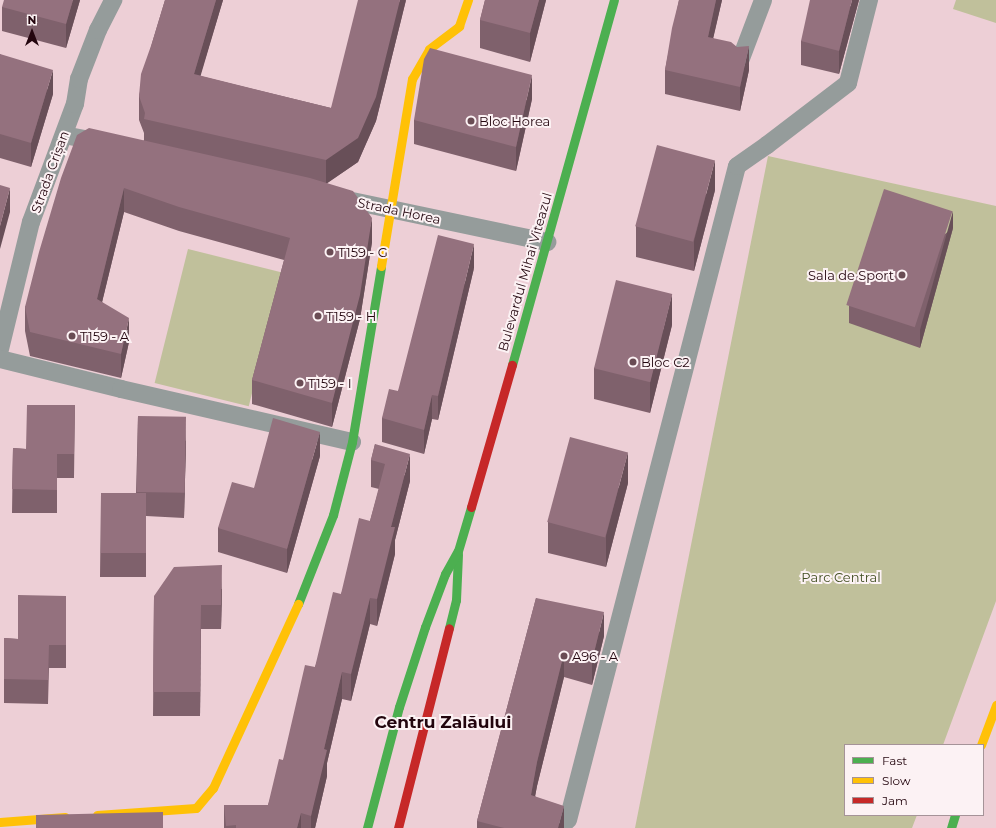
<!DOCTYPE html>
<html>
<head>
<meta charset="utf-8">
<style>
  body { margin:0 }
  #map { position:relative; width:996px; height:828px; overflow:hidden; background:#edcfd6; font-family:Montserrat,sans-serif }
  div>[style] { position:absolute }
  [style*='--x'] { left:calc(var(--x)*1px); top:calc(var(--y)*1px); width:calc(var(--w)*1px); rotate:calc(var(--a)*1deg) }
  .green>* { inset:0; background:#c0c09b; transform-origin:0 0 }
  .street>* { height:18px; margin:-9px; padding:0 9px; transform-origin:9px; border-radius:9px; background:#959c9b }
  .fast>* { height:9px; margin:-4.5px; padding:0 4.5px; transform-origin:4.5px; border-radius:4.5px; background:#4caf50 }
  .slow>* { height:9px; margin:-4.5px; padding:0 4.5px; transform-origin:4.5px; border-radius:4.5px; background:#ffc107 }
  .jam>* { height:9px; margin:-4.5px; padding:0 4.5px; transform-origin:4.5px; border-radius:4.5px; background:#c62828 }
  .wall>* { inset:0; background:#7f616c }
  .shaded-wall>* { inset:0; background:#684f58 }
  .building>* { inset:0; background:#94717e; transform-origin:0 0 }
  .dots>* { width:11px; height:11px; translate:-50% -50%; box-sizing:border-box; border:2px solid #fcf2f4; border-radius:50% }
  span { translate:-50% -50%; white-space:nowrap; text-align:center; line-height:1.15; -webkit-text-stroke:4px #fcf2f4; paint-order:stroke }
  .poi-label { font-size:13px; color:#23050e }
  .left { translate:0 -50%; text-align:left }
  .right { translate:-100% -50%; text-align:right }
  .street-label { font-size:13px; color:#23050e }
  .park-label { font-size:13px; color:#424f23 }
  .district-label { font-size:17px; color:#23050e; font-weight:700 }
  .legend { position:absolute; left:844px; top:744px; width:140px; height:72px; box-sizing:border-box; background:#fcf2f4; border:1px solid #a59398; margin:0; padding:5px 7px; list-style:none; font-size:12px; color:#23050e }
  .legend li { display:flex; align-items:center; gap:8px; height:20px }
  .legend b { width:20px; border:1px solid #a59398 }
  .north { position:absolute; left:12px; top:12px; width:40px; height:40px; -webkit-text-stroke:3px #fcf2f4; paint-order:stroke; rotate:0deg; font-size:11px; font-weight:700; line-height:16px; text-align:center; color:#23050e }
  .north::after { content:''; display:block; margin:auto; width:14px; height:18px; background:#23050e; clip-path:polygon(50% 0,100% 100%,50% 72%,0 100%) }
</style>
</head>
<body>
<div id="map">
  <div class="green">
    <i style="clip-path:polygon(956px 0,996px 0,996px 23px,953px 9px)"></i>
    <i style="clip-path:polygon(768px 156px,996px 206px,996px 601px,943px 745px,845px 745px,845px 815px,917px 815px,912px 828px,635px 828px)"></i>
    <i style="left:188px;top:249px;width:97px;height:138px;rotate:14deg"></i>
  </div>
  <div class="street">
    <i style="--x:740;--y:61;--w:65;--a:-69.3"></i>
    <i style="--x:64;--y:135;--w:38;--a:11"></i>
    <i style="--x:338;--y:198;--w:214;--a:11.9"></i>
    <i style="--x:0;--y:349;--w:131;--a:-76.3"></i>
    <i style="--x:31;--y:222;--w:126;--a:-69.6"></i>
    <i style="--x:75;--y:104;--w:25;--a:-81"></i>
    <i style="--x:79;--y:79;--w:53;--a:-68.8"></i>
    <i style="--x:98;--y:30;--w:34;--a:-63"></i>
    <i style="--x:0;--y:359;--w:125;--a:13.9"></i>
    <i style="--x:121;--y:389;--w:237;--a:12.9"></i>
    <i style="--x:568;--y:820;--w:675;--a:-75.51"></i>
    <i style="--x:737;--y:166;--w:37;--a:-35"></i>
    <i style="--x:767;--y:145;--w:102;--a:-37.4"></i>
    <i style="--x:848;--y:83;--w:86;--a:-75.8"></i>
  </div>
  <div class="fast">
    <i style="--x:512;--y:365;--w:379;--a:-74.4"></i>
    <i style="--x:298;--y:604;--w:96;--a:-68.5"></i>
    <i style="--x:333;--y:515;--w:75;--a:-75.4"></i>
    <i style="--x:352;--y:442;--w:178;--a:-80.6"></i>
    <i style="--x:449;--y:628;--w:29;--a:-76"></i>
    <i style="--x:456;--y:600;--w:46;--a:-87.5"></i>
    <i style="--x:367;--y:828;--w:125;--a:-75.2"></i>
    <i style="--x:399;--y:707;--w:84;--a:-72"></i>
    <i style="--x:425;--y:627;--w:57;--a:-69.3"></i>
    <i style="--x:445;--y:574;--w:26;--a:-61"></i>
    <i style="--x:458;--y:551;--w:46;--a:-73.5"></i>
    <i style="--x:951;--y:828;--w:14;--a:-73"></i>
  </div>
  <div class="slow">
    <i style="--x:381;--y:266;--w:190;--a:-80.6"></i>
    <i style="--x:412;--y:79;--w:34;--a:-60"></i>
    <i style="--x:429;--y:49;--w:38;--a:-37"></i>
    <i style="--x:459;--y:26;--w:28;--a:-71"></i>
    <i style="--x:981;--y:745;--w:43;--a:-69.4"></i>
    <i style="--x:97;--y:815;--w:99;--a:-4"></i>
    <i style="--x:196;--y:808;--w:26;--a:-50"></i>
    <i style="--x:213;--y:788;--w:203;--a:-65.2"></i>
    <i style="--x:0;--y:822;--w:65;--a:-4.4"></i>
  </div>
  <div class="jam">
    <i style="--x:471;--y:507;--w:148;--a:-73.9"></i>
    <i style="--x:398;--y:828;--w:206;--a:-75.7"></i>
  </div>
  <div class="wall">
    <i style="clip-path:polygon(80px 0,66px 48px,2px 31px,2px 7px)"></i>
    <i style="clip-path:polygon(165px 0,223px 0,200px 76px,331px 108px,406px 0,376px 121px,358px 162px,327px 183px,372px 242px,360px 319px,332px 427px,252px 404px,252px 380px,284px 260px,179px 231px,124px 212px,102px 302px,129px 342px,121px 378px,30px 356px,25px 331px,25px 307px,144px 140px,144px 133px,139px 120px,139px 96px,152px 43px)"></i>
    <i style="clip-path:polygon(485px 0,546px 0,530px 62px,480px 48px,480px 20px)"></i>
    <i style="clip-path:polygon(679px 0,722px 0,713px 38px,749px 70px,740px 111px,665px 94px,665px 70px)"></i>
    <i style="clip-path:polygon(859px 0,839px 74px,801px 65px,801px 41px)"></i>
    <i style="clip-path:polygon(0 54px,53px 94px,31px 167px,0 158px)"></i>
    <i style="clip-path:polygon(532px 99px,516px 171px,414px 144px,414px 120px)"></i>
    <i style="clip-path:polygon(715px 190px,694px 271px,636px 257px,636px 226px)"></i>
    <i style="clip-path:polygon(953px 228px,920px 348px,849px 323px,849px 306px)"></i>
    <i style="clip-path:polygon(474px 268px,438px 420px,432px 419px,424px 454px,382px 442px,382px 418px,398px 391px)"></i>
    <i style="clip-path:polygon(672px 325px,650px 413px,594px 399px,594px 368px)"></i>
    <i style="clip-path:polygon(75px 405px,74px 478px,57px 478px,57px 513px,12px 513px,13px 448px,26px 449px)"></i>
    <i style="clip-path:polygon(138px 416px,186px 441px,184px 518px,146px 516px,146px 577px,100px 577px,101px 493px,136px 493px)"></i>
    <i style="clip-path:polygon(375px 444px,410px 481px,395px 540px,395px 554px,377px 626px,370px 624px,351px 701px,342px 699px,327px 763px,327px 776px,315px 828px,224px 828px,224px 805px,268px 805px,315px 667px,341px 594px,370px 521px,379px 489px,371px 487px,371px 460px)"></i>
    <i style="clip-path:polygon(320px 456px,287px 573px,218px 552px,218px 528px,254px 488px)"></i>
    <i style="clip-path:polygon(628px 483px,606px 567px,548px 553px,548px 522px)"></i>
    <i style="clip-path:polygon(222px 589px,221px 629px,201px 629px,200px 716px,153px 716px,154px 596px)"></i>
    <i style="clip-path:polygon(536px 598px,604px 636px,592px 685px,564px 677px,537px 786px,535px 796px,564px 828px,477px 828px,477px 821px)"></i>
    <i style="clip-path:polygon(66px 620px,66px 668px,49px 668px,48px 704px,4px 703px,4px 638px,18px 639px)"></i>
  </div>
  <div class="shaded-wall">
    <i style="clip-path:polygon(73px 0,80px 0,66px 48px,66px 24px)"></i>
    <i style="clip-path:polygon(216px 0,223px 0,194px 98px,194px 74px)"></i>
    <i style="clip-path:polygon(400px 0,406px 0,376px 121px,358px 162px,326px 184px,326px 160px)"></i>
    <i style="clip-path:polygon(539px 0,546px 0,530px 62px,530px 33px)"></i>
    <i style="clip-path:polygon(716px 0,722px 0,708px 61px,708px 37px)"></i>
    <i style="clip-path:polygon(852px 0,859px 0,839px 74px,839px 51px)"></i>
    <i style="clip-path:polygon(749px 46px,749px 70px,740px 111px,740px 87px)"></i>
    <i style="clip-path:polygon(53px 70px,53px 94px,31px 167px,31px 143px)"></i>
    <i style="clip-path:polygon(532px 75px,532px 99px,516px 171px,516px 147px)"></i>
    <i style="clip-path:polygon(715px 160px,715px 190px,694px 271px,694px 241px)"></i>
    <i style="clip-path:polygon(10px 188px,10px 212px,0 249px,0 226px)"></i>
    <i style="clip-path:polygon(124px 188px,124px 212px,97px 323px,97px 299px)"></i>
    <i style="clip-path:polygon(953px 211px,953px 228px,920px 348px,920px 330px)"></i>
    <i style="clip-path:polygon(372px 218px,372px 242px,360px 319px,332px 427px,332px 403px)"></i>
    <i style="clip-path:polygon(474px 244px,474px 268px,438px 420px,438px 396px)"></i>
    <i style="clip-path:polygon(672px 294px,672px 325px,650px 413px,650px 382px)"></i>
    <i style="clip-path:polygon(129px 318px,129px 342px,121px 378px,121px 354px)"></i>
    <i style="clip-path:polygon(432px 395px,432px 419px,424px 454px,424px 430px)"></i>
    <i style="clip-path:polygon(186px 417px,186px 441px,184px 518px,184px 494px)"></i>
    <i style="clip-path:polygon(320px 432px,320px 456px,287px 573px,287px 549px)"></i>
    <i style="clip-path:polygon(628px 452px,628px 483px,606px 567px,606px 536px)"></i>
    <i style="clip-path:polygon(410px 454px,410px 481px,395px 540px,395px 554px,377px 626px,377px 599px,391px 527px)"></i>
    <i style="clip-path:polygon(222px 565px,222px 589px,221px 629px,221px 605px)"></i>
    <i style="clip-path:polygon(370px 598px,370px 624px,351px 701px,351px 674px)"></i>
    <i style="clip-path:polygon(201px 605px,201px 629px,200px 716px,200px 692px)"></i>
    <i style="clip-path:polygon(604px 612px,604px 636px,592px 685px,592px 661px)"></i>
    <i style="clip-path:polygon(564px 653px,564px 677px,537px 786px,531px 819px,531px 795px,537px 762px)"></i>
    <i style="clip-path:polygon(342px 672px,342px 699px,327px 763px,327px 776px,315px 828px,311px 828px,311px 816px,324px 749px)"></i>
    <i style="clip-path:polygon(564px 806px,564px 828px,558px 828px)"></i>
    <i style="clip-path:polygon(301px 813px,301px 828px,297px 828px)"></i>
  </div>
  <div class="building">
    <i style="clip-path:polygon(4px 0,73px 0,66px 24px,2px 7px)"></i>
    <i style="clip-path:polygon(165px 0,216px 0,194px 74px,331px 108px,358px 0,400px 0,376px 97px,358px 138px,326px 160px,144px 119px,145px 113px,139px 96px,141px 74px,152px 43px)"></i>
    <i style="clip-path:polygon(485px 0,539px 0,530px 33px,480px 20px)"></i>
    <i style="clip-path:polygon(679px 0,716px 0,708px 37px,731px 42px,737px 47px,749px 46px,740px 87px,665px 70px,672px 28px)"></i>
    <i style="clip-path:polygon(810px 0,852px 0,839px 51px,801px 41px)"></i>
    <i style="clip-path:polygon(430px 48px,532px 75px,516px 147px,414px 120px,424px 59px)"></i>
    <i style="clip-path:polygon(0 54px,53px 70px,31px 143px,0 134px)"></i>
    <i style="clip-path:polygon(89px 128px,310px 178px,353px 191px,372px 218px,360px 295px,332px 403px,252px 380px,290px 238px,179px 207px,124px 188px,97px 299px,129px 318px,121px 354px,30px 332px,25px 307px,39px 252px,61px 178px,77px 135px)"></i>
    <i style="left:657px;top:145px;width:60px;height:84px;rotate:15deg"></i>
    <i style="clip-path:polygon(0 185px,10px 188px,0 226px)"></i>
    <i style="left:884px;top:189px;width:72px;height:122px;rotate:18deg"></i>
    <i style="clip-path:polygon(438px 235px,474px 244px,438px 396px,432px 395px,424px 430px,382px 418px,389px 389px,398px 391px)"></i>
    <i style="left:616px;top:280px;width:58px;height:91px;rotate:14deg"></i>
    <i style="clip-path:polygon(27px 405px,75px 405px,74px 454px,57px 454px,57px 490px,12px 489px,13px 448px,26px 449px)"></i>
    <i style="left:138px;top:416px;width:48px;height:76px;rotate:1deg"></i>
    <i style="clip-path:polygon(273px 418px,320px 432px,287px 549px,218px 528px,232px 482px,254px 488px)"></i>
    <i style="left:570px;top:437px;width:60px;height:88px;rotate:15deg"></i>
    <i style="clip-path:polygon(375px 444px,410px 454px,391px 527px,395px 527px,377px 599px,370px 598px,351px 674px,342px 672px,324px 749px,327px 750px,311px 816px,301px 813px,297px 828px,236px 828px,236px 825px,226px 826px,224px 805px,268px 805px,279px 759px,283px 760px,305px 665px,315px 667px,333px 592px,341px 594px,359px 518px,370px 521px,385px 464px,371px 460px)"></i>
    <i style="left:101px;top:493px;width:45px;height:60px"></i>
    <i style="clip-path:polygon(222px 565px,221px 605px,201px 605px,200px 692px,153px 692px,154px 596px,174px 567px)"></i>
    <i style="clip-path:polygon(18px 595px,66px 596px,66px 645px,49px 645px,48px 680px,4px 679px,4px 638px,18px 639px)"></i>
    <i style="clip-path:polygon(536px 598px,604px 612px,592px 661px,564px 653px,537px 762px,531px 795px,564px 806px,558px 828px,504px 828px,477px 821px)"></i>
    <i style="clip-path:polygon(163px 812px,163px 828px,36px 828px,36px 815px)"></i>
  </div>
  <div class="dots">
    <i style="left:471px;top:121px;background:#6a4c54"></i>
    <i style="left:330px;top:252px;background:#6a4c54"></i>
    <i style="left:902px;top:275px;background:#6a4c54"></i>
    <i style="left:318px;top:316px;background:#6a4c54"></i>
    <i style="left:72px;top:336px;background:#6a4c54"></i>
    <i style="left:633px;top:362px;background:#6a4c54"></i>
    <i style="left:300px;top:383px;background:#6a4c54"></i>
    <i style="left:564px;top:656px;background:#6a4c54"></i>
  </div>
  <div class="poi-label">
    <span class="left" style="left:479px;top:121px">Bloc Horea</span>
    <span class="left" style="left:338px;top:252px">T159 - G</span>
    <span class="right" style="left:894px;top:275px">Sala de Sport</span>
    <span class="left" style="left:326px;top:316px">T159 - H</span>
    <span class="left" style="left:80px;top:336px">T159 - A</span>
    <span class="left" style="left:641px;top:362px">Bloc C2</span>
    <span class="left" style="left:308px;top:383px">T159 - I</span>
    <span class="left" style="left:572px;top:656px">A96 - A</span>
  </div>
  <div class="street-label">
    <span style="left:50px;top:172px;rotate:-70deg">Strada Crișan</span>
    <span style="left:399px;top:211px;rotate:12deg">Strada Horea</span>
    <span style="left:525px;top:272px;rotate:-74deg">Bulevardul Mihai Viteazul</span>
  </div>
  <div class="park-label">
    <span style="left:841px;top:577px">Parc Central</span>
  </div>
  <div class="district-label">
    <span style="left:443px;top:723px">Centru Zalăului</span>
  </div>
  <ul class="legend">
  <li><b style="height:5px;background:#4caf50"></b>Fast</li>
  <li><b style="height:5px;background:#ffc107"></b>Slow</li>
  <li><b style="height:5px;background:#c62828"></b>Jam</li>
  </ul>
  <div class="north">N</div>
</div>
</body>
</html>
